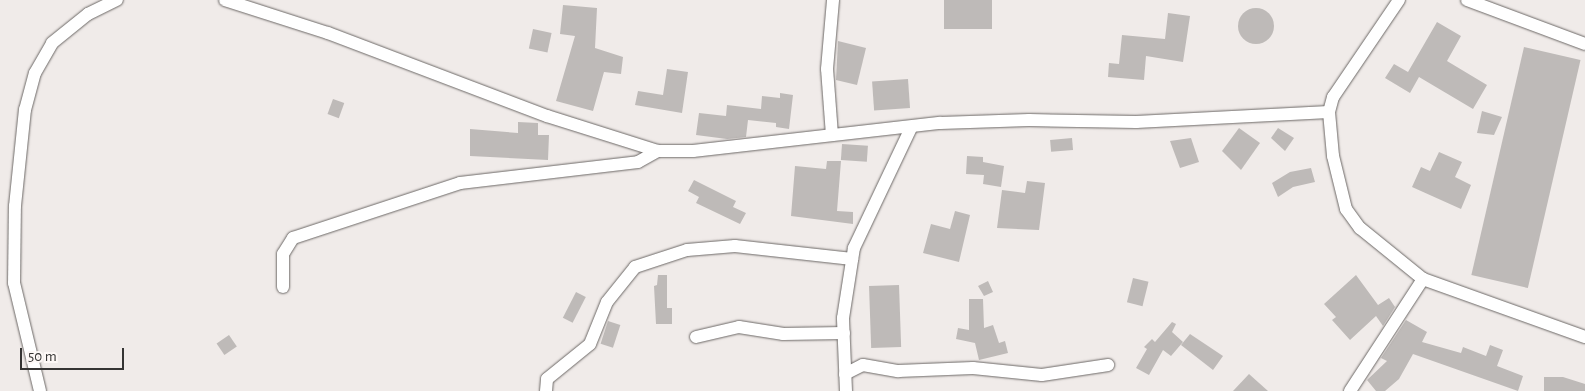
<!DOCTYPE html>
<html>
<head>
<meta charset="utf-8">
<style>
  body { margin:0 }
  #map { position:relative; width:1585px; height:391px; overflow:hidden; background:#f0ebe9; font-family:"Alegreya Sans",sans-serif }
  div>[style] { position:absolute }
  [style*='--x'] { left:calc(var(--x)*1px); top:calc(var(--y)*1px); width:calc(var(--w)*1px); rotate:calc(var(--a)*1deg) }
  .building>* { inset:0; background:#bebab8; transform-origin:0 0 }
  .round { border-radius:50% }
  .roads { filter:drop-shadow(0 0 1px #6c6866) drop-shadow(0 0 1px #6c6866) }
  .street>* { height:12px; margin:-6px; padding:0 6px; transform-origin:6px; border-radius:6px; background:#fff }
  span { translate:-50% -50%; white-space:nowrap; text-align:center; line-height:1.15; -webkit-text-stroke:4px #fdf8f6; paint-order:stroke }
  .scale { position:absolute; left:20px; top:348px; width:104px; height:22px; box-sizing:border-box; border:2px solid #353433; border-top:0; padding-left:6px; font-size:15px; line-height:18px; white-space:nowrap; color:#353433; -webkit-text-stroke:4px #fdf8f6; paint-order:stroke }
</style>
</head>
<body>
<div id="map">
  <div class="building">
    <i style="left:944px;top:0;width:48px;height:29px"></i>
    <i style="clip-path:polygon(563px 5px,597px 8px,595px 48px,623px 57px,621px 74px,604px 72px,593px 111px,556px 101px,575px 36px,560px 34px)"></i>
    <i class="round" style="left:1238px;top:8px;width:36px;height:36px"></i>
    <i style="clip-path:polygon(1168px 13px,1190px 16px,1183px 62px,1146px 56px,1144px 80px,1108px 77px,1109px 63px,1119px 64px,1122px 35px,1165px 39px)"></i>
    <i style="clip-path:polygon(1437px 22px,1461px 36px,1447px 61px,1487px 85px,1473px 109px,1419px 77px,1410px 93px,1385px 78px,1394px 64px,1408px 72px)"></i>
    <i style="left:533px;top:29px;width:19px;height:20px;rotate:12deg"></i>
    <i style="clip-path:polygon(838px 41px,866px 48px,857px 85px,836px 80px)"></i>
    <i style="left:1524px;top:47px;width:58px;height:234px;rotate:13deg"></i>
    <i style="clip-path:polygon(667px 69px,688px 72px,682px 113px,635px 105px,638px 91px,663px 95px)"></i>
    <i style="left:908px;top:79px;width:29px;height:36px;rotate:86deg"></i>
    <i style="clip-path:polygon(780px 93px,793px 95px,789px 129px,776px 127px,776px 123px,748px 120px,746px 137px,727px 139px,696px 135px,699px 113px,726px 116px,727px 105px,761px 109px,762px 96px,780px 98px)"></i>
    <i style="left:333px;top:99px;width:12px;height:16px;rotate:20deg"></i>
    <i style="clip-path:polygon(1482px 111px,1502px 117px,1494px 135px,1477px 133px)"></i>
    <i style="clip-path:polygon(518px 122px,538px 123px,538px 135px,549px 135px,548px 160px,470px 156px,470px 129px,518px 133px)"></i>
    <i style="clip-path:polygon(1239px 128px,1260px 143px,1241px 170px,1222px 151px)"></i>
    <i style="clip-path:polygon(1278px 128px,1294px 138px,1285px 151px,1271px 138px)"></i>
    <i style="left:1072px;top:138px;width:12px;height:22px;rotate:85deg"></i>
    <i style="clip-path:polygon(1191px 138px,1199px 162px,1180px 168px,1170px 141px)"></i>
    <i style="left:842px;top:144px;width:26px;height:16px;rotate:4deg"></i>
    <i style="clip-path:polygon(1439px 152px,1462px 162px,1455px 177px,1471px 185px,1461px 209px,1412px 187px,1421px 167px,1430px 171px)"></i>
    <i style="clip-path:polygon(967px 156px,983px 157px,983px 162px,1004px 166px,1001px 187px,983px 184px,984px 175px,966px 174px)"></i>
    <i style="clip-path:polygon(827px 161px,841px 161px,837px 211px,853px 212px,853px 224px,791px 216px,795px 166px,826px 169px)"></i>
    <i style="clip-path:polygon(1311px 168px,1315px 182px,1293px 187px,1278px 197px,1272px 183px,1290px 172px)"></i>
    <i style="clip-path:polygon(694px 180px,736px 201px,733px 207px,746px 213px,740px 224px,696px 203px,699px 197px,688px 191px)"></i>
    <i style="clip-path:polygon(1027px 181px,1045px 183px,1039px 230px,997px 228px,1002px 190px,1025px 193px)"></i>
    <i style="clip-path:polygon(955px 211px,970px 215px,959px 262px,923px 253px,931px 224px,950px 229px)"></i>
    <i style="clip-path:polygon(658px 275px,667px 275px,667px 308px,672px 308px,672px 324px,656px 324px,654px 286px,657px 285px)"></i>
    <i style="clip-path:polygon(1356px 275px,1378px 305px,1389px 298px,1395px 307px,1383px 326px,1376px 316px,1350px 340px,1332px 320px,1336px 317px,1324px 304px)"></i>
    <i style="left:1133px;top:278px;width:16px;height:25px;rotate:14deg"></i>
    <i style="clip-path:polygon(988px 281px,993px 292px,984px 296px,978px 286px)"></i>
    <i style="left:899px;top:285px;width:62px;height:30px;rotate:88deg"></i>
    <i style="left:576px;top:292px;width:11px;height:29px;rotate:27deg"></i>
    <i style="clip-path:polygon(969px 299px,983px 299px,984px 328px,993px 325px,999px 343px,1005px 341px,1008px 353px,979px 360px,975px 343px,956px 339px,958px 328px,969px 330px)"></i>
    <i style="clip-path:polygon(1406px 320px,1427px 332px,1422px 342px,1461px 353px,1463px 347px,1486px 356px,1490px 345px,1503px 350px,1497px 366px,1523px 376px,1518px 391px,1413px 354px,1399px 379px,1385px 391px,1376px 391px,1367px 380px,1387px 361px,1381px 358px)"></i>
    <i style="left:608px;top:321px;width:13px;height:24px;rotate:18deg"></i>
    <i style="clip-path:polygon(1172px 322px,1176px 324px,1172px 332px,1183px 342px,1171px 356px,1163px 350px,1149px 375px,1136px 368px,1147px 349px,1144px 347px,1152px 339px,1155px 342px)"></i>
    <i style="clip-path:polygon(1190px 334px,1223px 356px,1213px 370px,1181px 345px)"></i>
    <i style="left:229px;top:335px;width:14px;height:15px;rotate:56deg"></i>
    <i style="clip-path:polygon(1249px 374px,1268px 391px,1233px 391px)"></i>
    <i style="clip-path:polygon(1544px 377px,1563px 377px,1585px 384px,1585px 391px,1544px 391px)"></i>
  </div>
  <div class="roads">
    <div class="street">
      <i style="--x:225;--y:0;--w:108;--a:17.8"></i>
      <i style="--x:328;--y:33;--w:234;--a:20.8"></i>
      <i style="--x:547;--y:116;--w:116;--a:17.5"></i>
      <i style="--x:658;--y:151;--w:35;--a:0"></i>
      <i style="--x:693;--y:151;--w:249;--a:-6.5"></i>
      <i style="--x:940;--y:123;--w:89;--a:-1.9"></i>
      <i style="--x:1029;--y:120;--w:107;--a:1.1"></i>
      <i style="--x:1136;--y:122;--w:193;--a:-3"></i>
      <i style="--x:1399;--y:0;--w:117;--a:124.2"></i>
      <i style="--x:1333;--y:97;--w:16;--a:105"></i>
      <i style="--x:1329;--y:112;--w:44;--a:84.8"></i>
      <i style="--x:1333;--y:156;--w:55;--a:76.2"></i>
      <i style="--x:1346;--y:209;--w:24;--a:54"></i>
      <i style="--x:1360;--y:228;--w:81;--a:39"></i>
      <i style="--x:1423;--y:279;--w:172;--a:19.7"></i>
      <i style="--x:1467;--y:0;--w:126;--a:20.4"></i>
      <i style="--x:832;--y:135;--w:66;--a:-94.3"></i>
      <i style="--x:827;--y:69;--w:69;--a:-85"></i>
      <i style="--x:283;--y:287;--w:33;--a:-90"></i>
      <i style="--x:283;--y:254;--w:19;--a:-58"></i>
      <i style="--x:293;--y:238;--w:176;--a:-18.2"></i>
      <i style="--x:460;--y:183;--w:179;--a:-6.7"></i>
      <i style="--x:638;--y:162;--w:23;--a:-29"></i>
      <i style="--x:696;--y:337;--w:44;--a:-13.1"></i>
      <i style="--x:739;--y:327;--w:45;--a:9"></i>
      <i style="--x:783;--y:334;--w:61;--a:-0.9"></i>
      <i style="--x:845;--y:374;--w:20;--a:-27"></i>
      <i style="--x:863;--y:365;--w:36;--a:10"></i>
      <i style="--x:898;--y:371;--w:75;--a:-2.3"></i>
      <i style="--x:973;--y:368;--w:69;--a:5.8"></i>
      <i style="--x:1042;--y:375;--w:67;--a:-8.6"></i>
      <i style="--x:40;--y:391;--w:111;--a:-103.5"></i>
      <i style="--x:14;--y:283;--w:77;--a:-89.3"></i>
      <i style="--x:15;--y:206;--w:97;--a:-84.1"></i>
      <i style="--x:25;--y:110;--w:38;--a:-75"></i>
      <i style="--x:35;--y:73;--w:34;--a:-60"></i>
      <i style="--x:52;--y:43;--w:46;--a:-38.9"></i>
      <i style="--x:88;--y:14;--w:32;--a:-26"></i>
      <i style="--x:546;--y:391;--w:12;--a:-85"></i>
      <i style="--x:547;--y:379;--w:55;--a:-39.1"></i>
      <i style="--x:590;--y:344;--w:45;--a:-68"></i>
      <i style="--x:607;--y:302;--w:45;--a:-51.3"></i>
      <i style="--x:635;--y:267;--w:55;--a:-18.1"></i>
      <i style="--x:687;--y:250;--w:48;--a:-4.8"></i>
      <i style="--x:735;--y:246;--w:118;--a:6.3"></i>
      <i style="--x:846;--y:391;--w:73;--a:-92.4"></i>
      <i style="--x:843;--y:318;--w:71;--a:-81.1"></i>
      <i style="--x:854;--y:248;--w:133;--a:-64.6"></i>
      <i style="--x:1350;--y:391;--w:134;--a:-56.9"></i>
    </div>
  </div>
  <div class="scale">50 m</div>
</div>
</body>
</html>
